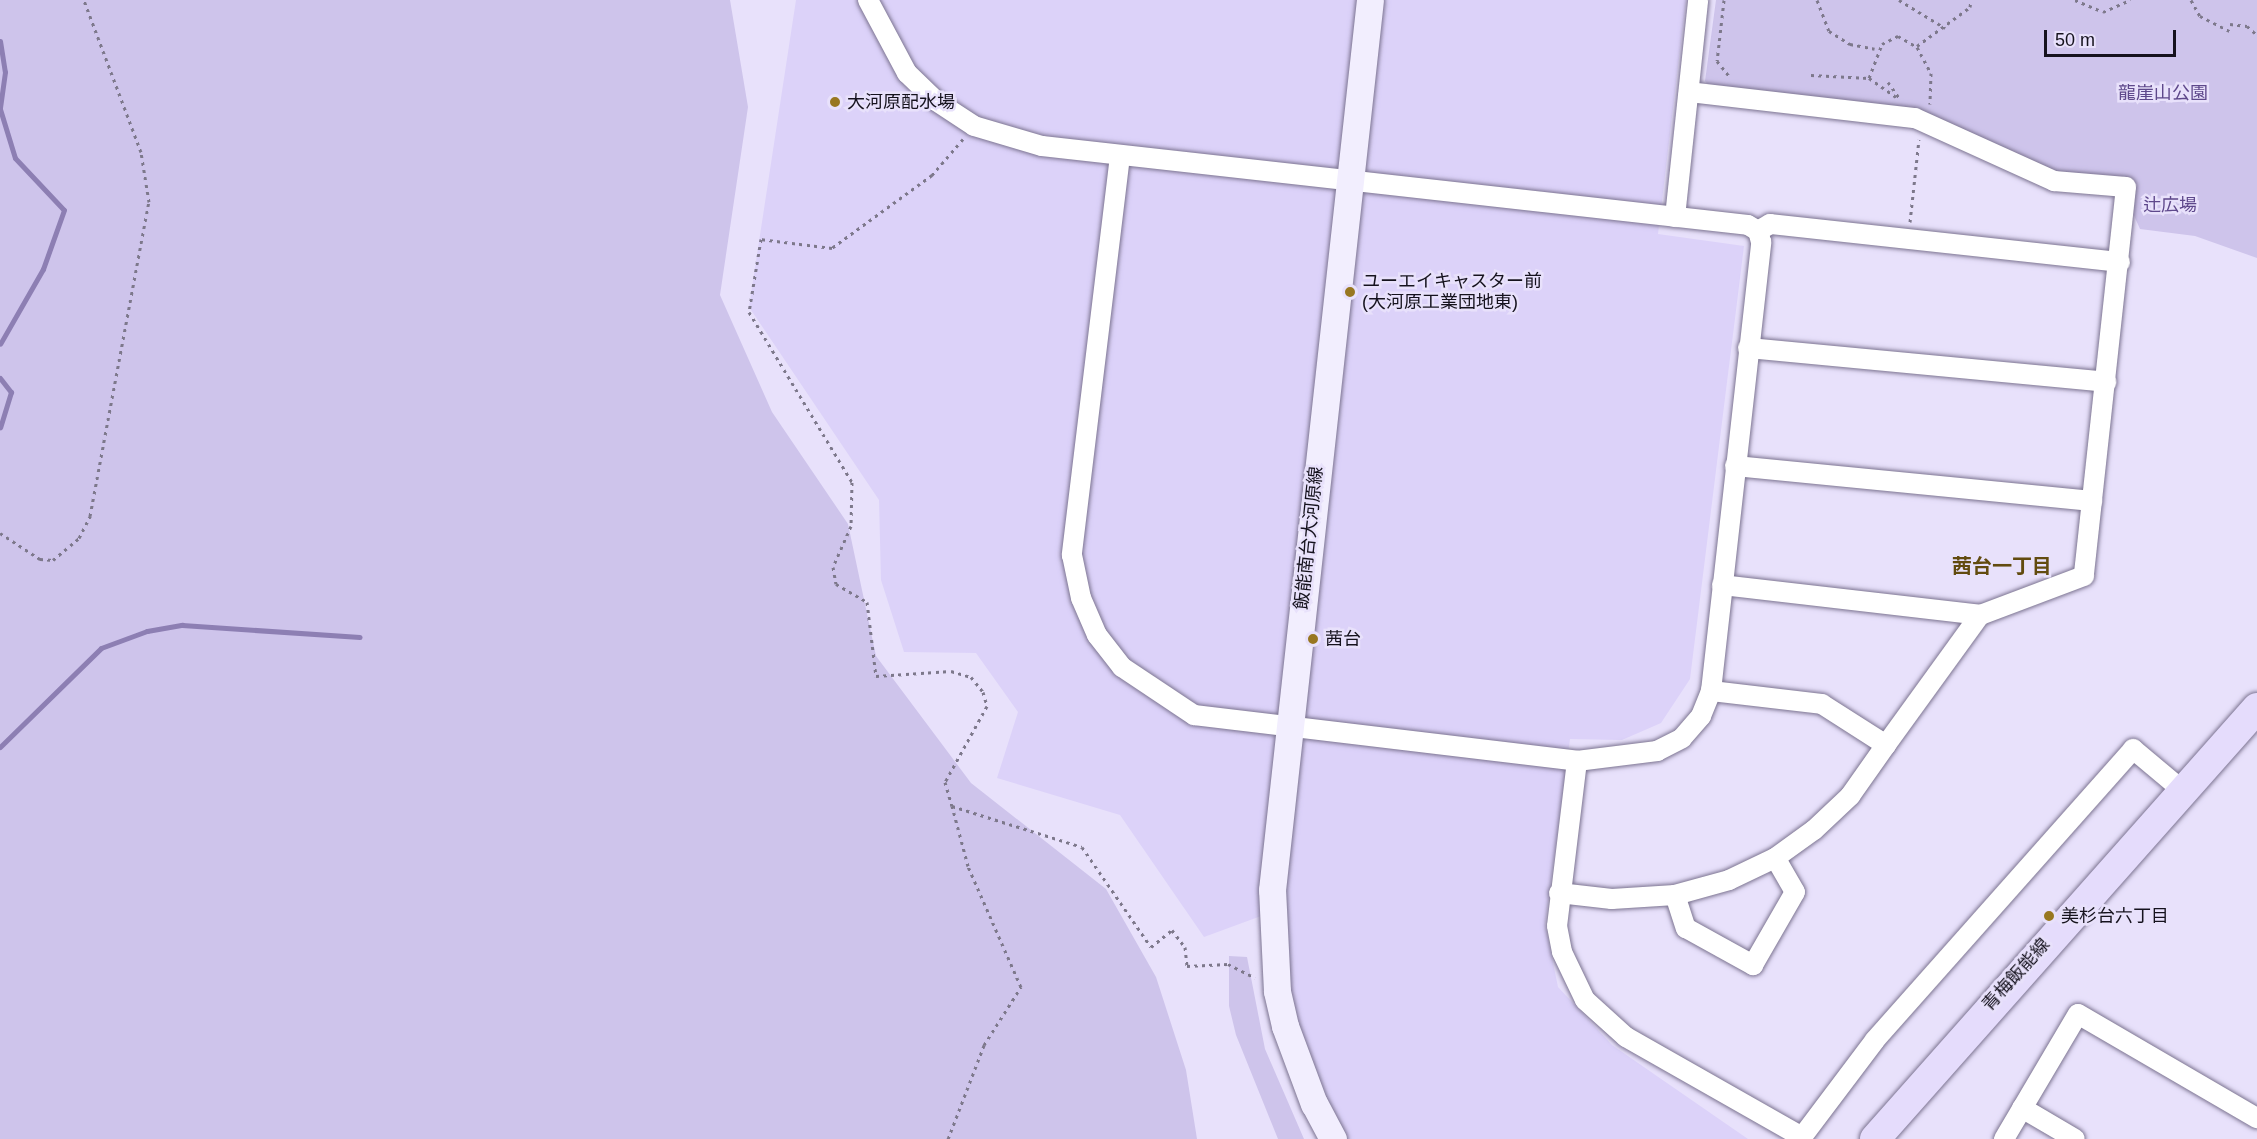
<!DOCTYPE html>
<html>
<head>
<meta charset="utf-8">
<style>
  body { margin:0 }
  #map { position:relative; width:2257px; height:1139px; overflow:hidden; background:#e8e1fb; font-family:Arial,"Noto Sans JP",sans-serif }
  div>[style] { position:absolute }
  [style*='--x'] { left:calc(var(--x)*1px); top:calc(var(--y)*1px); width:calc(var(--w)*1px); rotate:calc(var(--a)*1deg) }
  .built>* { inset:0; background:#dcd2f9 }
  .green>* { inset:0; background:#cec4eb }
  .stream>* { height:5px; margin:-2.5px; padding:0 2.5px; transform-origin:2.5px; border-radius:2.5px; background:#8d7fb3 }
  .path>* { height:3px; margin-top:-1.5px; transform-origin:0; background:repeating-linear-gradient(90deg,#7d788b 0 3px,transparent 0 7.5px) }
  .roads { filter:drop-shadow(0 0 2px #7c7491) drop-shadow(0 0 2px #7c7491) }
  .street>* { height:20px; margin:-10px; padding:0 10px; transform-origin:10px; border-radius:10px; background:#fff }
  .secondary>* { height:27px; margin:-13.5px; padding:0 13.5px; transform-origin:13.5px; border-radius:13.5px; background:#f2eefe }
  .primary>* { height:30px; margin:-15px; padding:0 15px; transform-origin:15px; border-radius:15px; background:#e5dcfc }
  .dots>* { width:16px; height:16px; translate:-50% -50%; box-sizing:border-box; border:3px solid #e8e1fb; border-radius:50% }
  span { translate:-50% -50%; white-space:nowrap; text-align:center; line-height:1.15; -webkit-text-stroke:5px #e8e1fb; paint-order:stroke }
  .park-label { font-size:18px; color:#5e488b }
  .poi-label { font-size:18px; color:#15121d }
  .left { translate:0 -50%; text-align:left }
  .street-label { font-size:18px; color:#15121d }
  .neighbourhood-label { font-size:20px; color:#624b0f; font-weight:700 }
  .scale { position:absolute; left:2044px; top:30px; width:132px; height:27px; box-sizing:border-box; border:3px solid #15121d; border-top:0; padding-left:8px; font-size:18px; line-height:21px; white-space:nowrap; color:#15121d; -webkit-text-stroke:4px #e8e1fb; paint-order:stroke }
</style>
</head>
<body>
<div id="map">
  <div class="built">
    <i style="clip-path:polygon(796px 0,1686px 0,1658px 234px,1744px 246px,1690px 679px,1661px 723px,1622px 740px,1570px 739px,1545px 924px,1558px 987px,1612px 1045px,1748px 1139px,1343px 1139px,1287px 1011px,1275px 911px,1204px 937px,1120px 815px,997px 778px,1018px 712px,976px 653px,904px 652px,881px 580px,879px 500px,749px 307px)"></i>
  </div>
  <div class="green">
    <i style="clip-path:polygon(0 0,730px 0,748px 107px,720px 295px,772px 412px,848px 524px,876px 656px,971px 783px,1106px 889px,1156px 977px,1186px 1070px,1197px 1139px,0 1139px)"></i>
    <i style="clip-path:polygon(1716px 0,2257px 0,2257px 258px,2195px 236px,2140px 229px,2132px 211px,2133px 182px,2051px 171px,1990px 142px,1764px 93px,1710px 87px,1705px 81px)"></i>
    <i style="clip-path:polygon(1229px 956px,1247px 957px,1265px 1049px,1304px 1139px,1278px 1139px,1236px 1035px,1229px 1006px)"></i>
  </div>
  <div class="stream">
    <i style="--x:0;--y:41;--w:31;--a:81"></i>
    <i style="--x:5;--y:72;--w:36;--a:98"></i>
    <i style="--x:0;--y:109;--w:51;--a:73"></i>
    <i style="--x:15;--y:158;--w:71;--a:46.7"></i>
    <i style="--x:64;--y:210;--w:63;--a:109.6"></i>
    <i style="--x:43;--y:269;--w:86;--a:119.8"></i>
    <i style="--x:0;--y:378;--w:18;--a:52"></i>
    <i style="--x:11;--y:392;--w:37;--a:107"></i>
    <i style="--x:0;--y:747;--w:141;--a:-44.4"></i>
    <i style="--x:101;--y:648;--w:49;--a:-20.3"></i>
    <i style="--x:147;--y:631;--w:36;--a:-10"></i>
    <i style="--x:182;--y:625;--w:178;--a:3.9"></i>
  </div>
  <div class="path">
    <i style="--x:1724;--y:0;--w:61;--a:96.5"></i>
    <i style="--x:1717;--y:61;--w:21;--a:51"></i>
    <i style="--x:1817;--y:0;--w:33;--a:69"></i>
    <i style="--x:1829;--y:31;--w:25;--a:32"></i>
    <i style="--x:1850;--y:44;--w:25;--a:11"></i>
    <i style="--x:1899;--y:0;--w:54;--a:31.3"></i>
    <i style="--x:2075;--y:0;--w:30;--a:23"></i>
    <i style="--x:2103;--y:12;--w:30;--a:-24"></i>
    <i style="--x:2191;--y:0;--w:18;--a:61"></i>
    <i style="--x:2200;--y:16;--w:33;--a:27"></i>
    <i style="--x:2230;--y:24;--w:17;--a:7"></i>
    <i style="--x:2247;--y:26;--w:13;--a:42"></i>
    <i style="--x:1917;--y:46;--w:66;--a:-36.3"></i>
    <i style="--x:1970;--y:7;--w:7;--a:-82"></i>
    <i style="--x:1811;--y:75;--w:58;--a:3"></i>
    <i style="--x:1869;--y:78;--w:33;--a:35"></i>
    <i style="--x:1869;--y:78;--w:36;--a:-69"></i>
    <i style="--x:1882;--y:44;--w:18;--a:-27"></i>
    <i style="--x:1898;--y:36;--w:22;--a:30"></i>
    <i style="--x:1917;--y:47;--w:30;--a:62"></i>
    <i style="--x:1931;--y:73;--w:31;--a:92"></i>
    <i style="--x:1888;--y:82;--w:21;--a:55"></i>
    <i style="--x:963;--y:139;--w:48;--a:130.7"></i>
    <i style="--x:932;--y:175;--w:124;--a:143.9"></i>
    <i style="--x:832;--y:248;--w:72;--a:-172.8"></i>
    <i style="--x:761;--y:239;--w:74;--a:99.3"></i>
    <i style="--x:749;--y:312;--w:199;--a:58.8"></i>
    <i style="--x:852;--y:482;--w:44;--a:91.3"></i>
    <i style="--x:851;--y:526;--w:45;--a:113.7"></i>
    <i style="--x:833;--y:567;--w:17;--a:80"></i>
    <i style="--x:836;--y:584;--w:36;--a:30"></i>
    <i style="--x:867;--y:602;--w:75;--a:83.1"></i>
    <i style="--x:876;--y:676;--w:75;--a:-3.8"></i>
    <i style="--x:951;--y:671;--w:21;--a:17"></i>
    <i style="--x:971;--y:677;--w:19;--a:51"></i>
    <i style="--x:983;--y:692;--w:15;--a:74"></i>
    <i style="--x:987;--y:706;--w:87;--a:118.9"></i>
    <i style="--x:945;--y:782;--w:25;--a:74"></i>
    <i style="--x:952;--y:806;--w:136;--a:17.5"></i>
    <i style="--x:1082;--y:847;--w:121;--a:55.4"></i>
    <i style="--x:1151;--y:947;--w:27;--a:-39"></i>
    <i style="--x:1172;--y:930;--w:21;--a:53"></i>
    <i style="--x:1185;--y:947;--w:19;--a:84"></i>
    <i style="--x:1187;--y:966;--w:41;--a:-2.8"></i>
    <i style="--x:1228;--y:964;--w:30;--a:27"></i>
    <i style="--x:1910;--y:222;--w:83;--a:-83.8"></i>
    <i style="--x:0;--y:533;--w:48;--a:33"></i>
    <i style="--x:40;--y:559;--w:13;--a:4"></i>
    <i style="--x:53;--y:560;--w:34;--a:-40"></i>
    <i style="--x:79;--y:538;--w:25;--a:-63"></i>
    <i style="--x:90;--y:516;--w:319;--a:-79.4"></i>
    <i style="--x:149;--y:202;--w:51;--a:-99.1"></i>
    <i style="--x:141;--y:152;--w:162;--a:-110.6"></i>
    <i style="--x:948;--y:1139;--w:101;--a:-69"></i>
    <i style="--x:984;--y:1045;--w:69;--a:-57.5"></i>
    <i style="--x:1021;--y:987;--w:132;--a:-113.7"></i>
    <i style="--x:968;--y:866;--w:62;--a:-104.9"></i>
  </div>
  <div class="roads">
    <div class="street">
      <i style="--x:868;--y:0;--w:83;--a:61.9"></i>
      <i style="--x:907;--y:73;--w:40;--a:44"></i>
      <i style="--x:936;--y:101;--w:45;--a:33.3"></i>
      <i style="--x:974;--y:126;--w:71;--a:16.4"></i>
      <i style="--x:1042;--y:146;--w:710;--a:6.38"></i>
      <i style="--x:1748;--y:225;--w:12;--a:31"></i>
      <i style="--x:1758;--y:231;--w:14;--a:-30"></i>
      <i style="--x:1770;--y:224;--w:352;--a:6.2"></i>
      <i style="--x:1689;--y:92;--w:227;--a:6.6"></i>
      <i style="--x:1915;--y:118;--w:153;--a:24.4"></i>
      <i style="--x:2054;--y:181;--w:72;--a:4.8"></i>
      <i style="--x:2126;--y:187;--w:391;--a:96.2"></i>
      <i style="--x:2084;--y:576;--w:111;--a:159.4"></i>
      <i style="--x:1120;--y:156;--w:402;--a:96.9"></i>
      <i style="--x:1072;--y:555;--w:44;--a:78.2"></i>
      <i style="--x:1081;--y:598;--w:40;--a:66.6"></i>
      <i style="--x:1097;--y:635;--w:41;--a:52"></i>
      <i style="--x:1122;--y:667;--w:87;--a:33.7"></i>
      <i style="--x:1194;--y:715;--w:386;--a:6.8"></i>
      <i style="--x:1577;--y:761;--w:81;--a:-7.1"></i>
      <i style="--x:1657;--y:751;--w:28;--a:-27"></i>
      <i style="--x:1682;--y:738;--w:29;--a:-49"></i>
      <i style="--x:1701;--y:716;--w:27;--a:-68"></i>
      <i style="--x:1711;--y:691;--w:452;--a:-83.6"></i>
      <i style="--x:1761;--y:242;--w:11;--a:-105"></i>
      <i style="--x:1675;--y:217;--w:218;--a:-83.9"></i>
      <i style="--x:1748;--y:348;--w:360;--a:5.4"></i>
      <i style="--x:1735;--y:466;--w:359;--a:5.6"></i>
      <i style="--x:1722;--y:585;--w:260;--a:6.6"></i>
      <i style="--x:1980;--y:615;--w:160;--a:125.9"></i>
      <i style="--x:1577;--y:761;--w:166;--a:96.9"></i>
      <i style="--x:1557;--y:926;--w:26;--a:79"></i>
      <i style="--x:1562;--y:952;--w:53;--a:64.4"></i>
      <i style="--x:1585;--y:1000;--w:55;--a:42.1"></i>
      <i style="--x:1626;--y:1037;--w:202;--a:29.6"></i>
      <i style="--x:1802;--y:1137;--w:121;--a:-53"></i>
      <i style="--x:1875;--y:1040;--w:389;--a:-48.4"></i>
      <i style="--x:2133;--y:749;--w:65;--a:40"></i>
      <i style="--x:1559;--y:893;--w:53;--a:6.5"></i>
      <i style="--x:1612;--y:899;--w:63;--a:-3.6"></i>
      <i style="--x:1675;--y:895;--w:56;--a:-15.5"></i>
      <i style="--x:1729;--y:880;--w:51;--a:-25.6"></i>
      <i style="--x:1775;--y:858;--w:48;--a:-35.7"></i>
      <i style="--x:1814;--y:830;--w:50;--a:-43.4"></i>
      <i style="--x:1850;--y:796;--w:62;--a:-54.8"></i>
      <i style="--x:1886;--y:745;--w:76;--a:-147.4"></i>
      <i style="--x:1822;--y:704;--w:112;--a:-173.3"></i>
      <i style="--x:1675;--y:895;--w:35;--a:72"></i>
      <i style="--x:1686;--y:928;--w:77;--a:28.9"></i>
      <i style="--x:1753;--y:965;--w:84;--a:-60.1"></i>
      <i style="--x:1795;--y:892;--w:39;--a:-120"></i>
      <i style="--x:2022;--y:1108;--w:61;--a:30.3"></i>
      <i style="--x:2004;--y:1139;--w:145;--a:-59.4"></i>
      <i style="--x:2078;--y:1014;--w:207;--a:30.2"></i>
    </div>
    <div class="secondary">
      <i style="--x:1333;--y:1139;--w:40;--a:-118"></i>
      <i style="--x:1314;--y:1104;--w:83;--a:-110.4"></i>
      <i style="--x:1285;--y:1026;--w:36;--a:-103"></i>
      <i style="--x:1277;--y:991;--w:101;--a:-92.8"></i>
      <i style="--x:1272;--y:890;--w:895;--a:-83.72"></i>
    </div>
    <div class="primary">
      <i style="--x:1875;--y:1139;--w:576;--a:-48.45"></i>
    </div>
  </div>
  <div class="dots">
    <i style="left:835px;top:102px;background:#987720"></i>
    <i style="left:1350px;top:292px;background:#987720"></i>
    <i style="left:1313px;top:639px;background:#987720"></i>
    <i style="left:2049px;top:916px;background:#987720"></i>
  </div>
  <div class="park-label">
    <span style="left:2163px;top:93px">龍崖山公園</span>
    <span style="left:2170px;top:205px">辻広場</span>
  </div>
  <div class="poi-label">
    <span class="left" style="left:847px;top:102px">大河原配水場</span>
    <span class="left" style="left:1362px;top:292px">ユーエイキャスター前<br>(大河原工業団地東)</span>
    <span class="left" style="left:1325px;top:639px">茜台</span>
    <span class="left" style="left:2061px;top:916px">美杉台六丁目</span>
  </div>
  <div class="street-label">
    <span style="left:1309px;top:538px;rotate:-84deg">飯能南台大河原線</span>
    <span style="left:2016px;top:975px;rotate:-48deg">青梅飯能線</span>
  </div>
  <div class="neighbourhood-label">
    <span style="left:2002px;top:566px">茜台一丁目</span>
  </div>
  <div class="scale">50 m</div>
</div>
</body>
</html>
